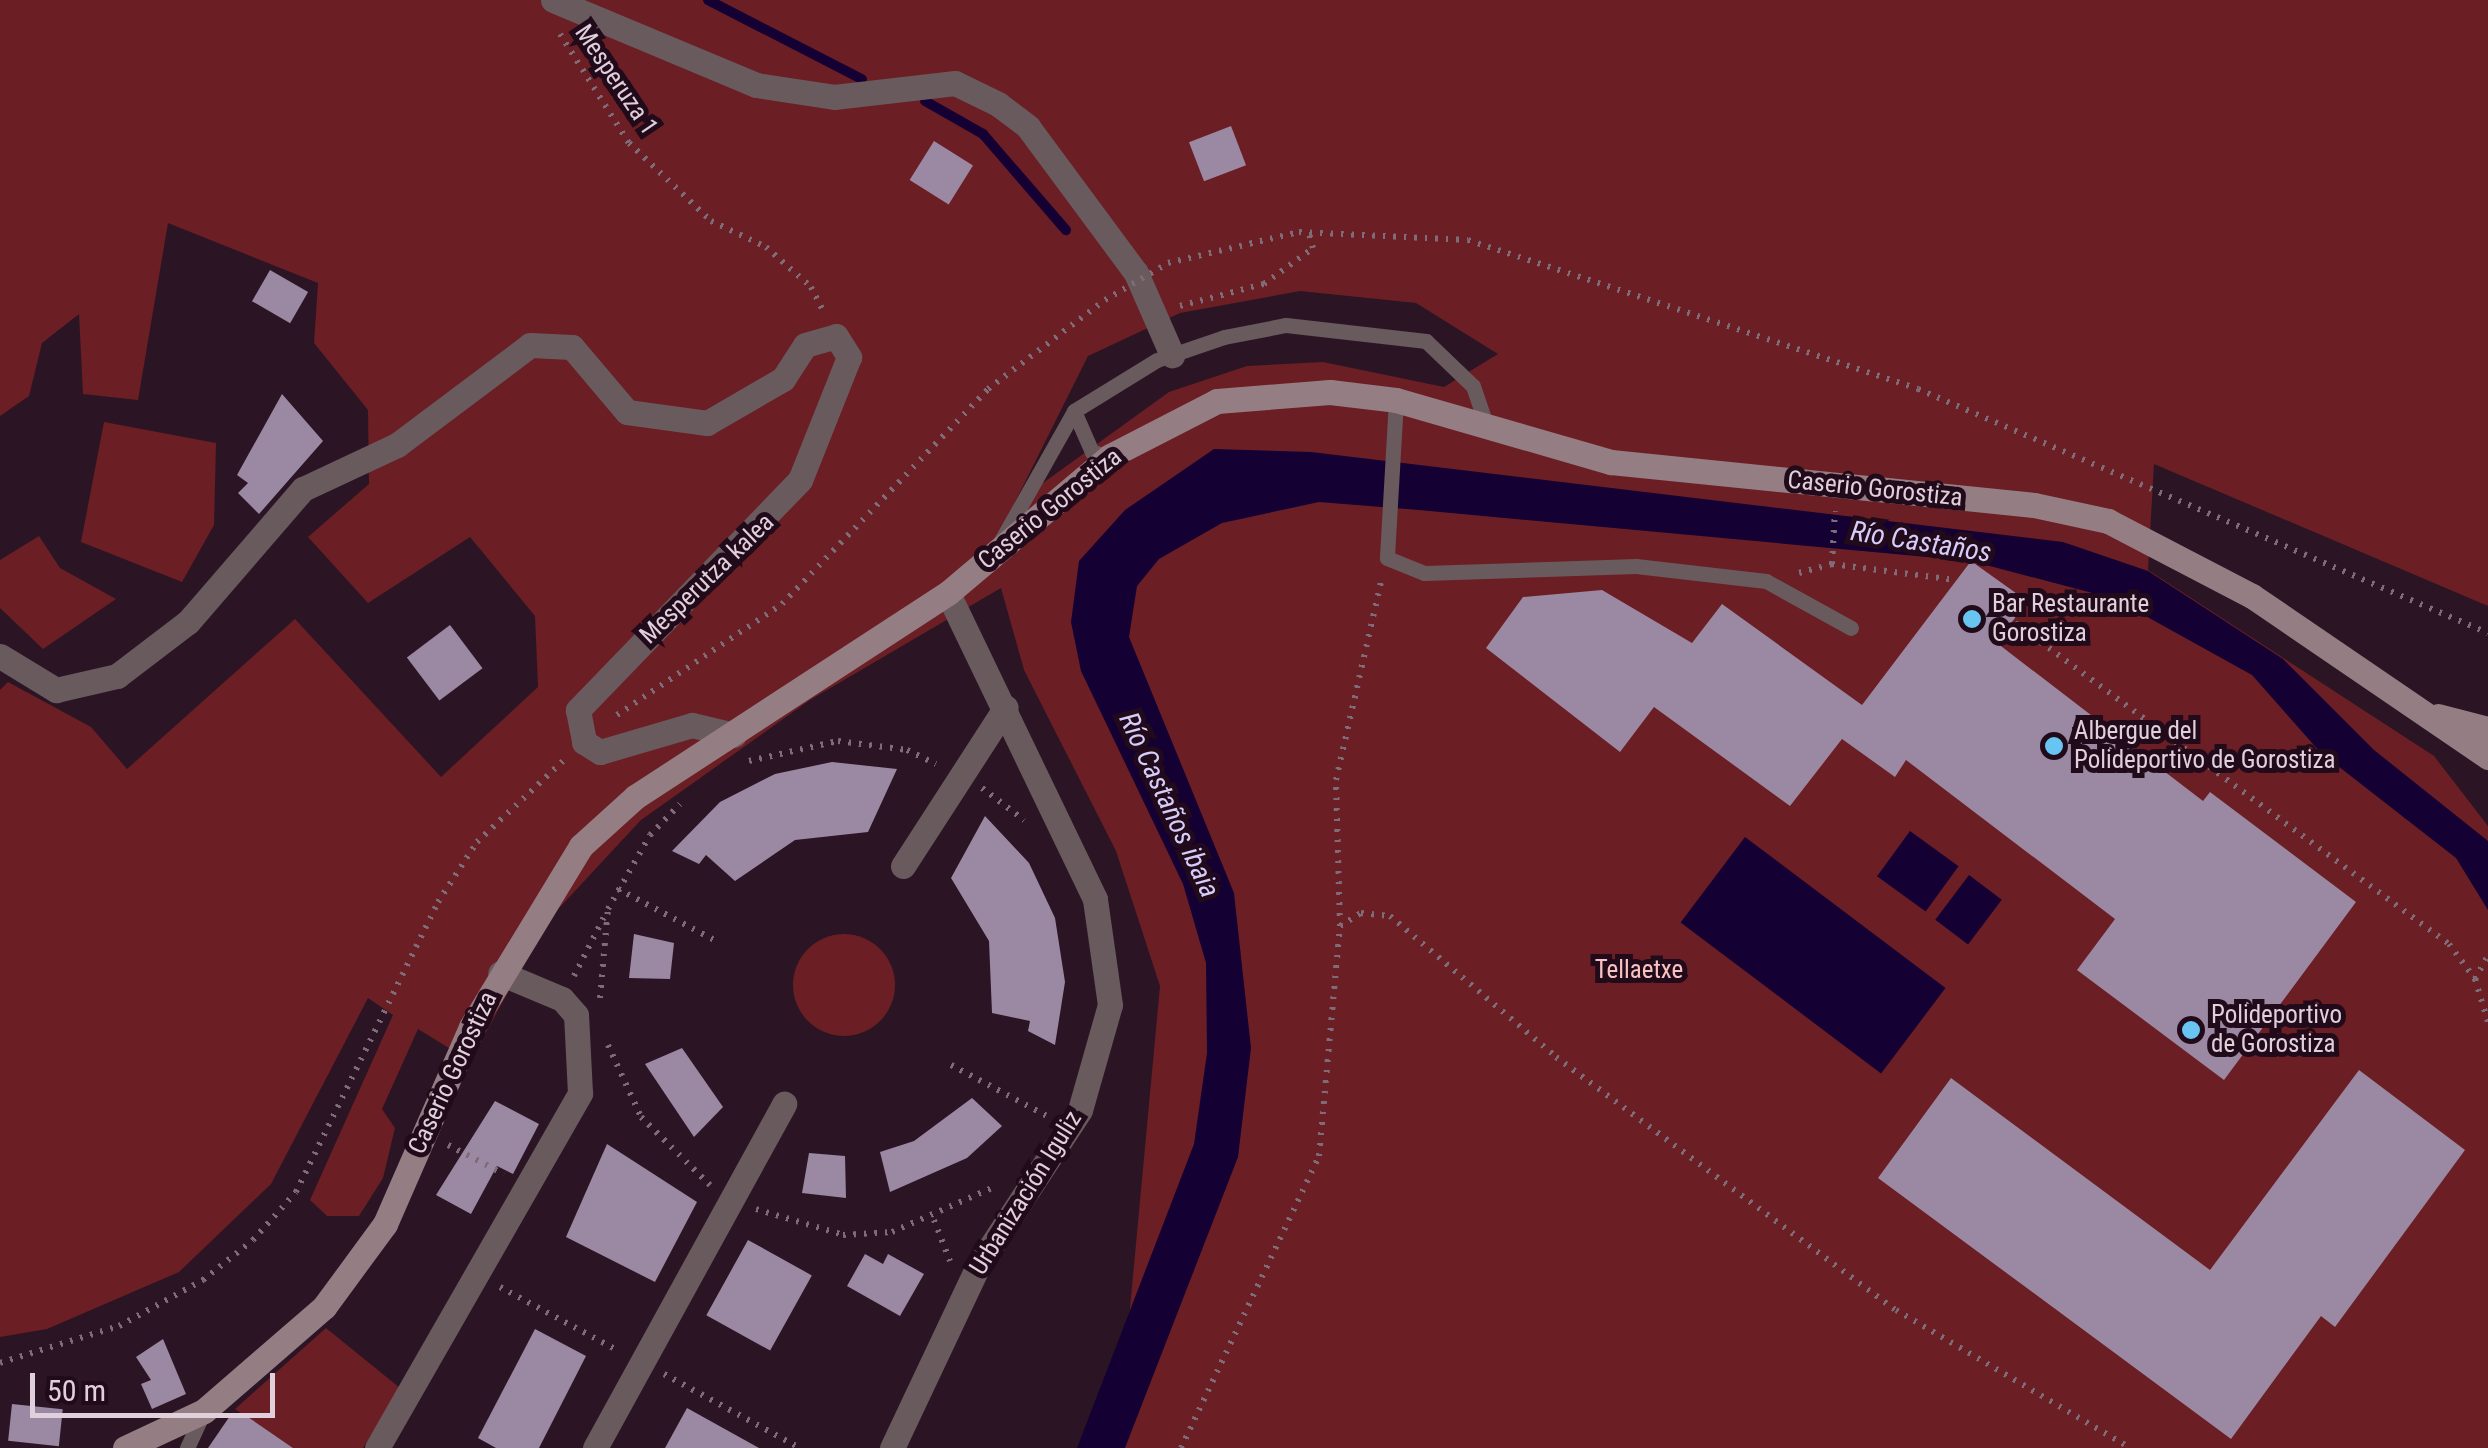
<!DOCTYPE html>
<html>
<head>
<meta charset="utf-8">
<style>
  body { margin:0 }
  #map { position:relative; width:2488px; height:1448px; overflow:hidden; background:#2b1525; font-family:"Roboto Condensed",sans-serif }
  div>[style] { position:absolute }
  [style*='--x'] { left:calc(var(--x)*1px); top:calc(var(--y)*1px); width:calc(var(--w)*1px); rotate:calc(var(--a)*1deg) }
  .green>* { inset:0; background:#6b1e23 }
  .round { border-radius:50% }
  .water>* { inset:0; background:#150034; transform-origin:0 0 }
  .stream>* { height:10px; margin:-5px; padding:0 5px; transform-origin:5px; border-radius:5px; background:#150034 }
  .building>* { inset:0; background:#9b88a3; transform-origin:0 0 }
  .path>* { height:6px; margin-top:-3px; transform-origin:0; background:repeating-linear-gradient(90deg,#7f6c79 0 2.5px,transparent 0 10.5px) }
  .lane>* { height:15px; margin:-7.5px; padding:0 7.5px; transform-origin:7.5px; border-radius:7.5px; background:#695a5e }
  .street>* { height:25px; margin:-12.5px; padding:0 12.5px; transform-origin:12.5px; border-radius:12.5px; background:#695a5e }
  .secondary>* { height:25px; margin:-12.5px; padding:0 12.5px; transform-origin:12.5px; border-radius:12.5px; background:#957d84 }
  .path-bridge>* { height:6px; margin-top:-3px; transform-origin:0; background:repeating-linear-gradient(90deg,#7f6c79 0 2.5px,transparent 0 10.5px) }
  .dots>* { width:28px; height:28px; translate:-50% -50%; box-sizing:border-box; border:5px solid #210b1b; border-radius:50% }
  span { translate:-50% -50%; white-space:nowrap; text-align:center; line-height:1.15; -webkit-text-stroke:10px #210b1b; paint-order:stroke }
  .street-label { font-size:25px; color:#e0d0db }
  .poi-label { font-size:25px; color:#e0d0db }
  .left { translate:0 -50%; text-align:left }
  .park-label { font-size:25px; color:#f9c2c0 }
  .water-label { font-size:28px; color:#d6ccf9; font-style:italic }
  .scale { position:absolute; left:30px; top:1373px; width:245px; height:45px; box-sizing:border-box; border:5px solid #e0d0db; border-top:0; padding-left:12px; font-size:30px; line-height:35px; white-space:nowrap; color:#e0d0db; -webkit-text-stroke:8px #210b1b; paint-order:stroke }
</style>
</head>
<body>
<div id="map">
  <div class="green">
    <i style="clip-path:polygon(evenodd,0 0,2488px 0,2488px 606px,2154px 464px,2148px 570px,2434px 756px,2488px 826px,2488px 1448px,1117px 1448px,1160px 986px,1116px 851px,1024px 670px,1001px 588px,810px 700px,641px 820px,548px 920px,470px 1061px,418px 1029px,382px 1109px,395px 1128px,383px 1178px,359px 1216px,327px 1216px,310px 1200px,393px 1015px,368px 998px,271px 1184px,179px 1272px,47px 1329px,0 1337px,0 690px,8px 682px,91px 727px,127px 769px,295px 619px,441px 777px,538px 687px,535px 616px,470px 537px,368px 603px,308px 537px,369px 484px,368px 410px,314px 343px,318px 283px,168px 223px,138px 400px,83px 394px,79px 314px,42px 343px,29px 396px,0 416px,0 0,1300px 291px,1416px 303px,1498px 354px,1444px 387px,1323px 362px,1247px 366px,1169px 392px,1014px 504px,1088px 356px,1180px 313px,1300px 291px)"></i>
    <i style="clip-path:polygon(104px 422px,216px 443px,214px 525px,182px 582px,81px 542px)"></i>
    <i style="clip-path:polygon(39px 536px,60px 568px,116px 599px,43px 649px,0 608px,0 560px)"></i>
    <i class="round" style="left:793px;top:934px;width:102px;height:102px"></i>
    <i style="clip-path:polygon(326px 1328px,400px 1388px,363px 1448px,293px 1448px,235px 1409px)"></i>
  </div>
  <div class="water">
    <i style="clip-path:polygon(1214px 449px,1311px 452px,2063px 542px,2148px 571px,2283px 659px,2374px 750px,2488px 841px,2488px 910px,2456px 858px,2320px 752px,2252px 675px,2115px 599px,1971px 561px,1419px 510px,1319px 502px,1222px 523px,1159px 559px,1137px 586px,1129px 637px,1234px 893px,1251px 1048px,1238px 1157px,1125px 1448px,1077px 1448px,1194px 1144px,1207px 1053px,1206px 963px,1183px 884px,1081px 671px,1071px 622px,1079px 561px,1125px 510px)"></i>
    <i style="left:1910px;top:831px;width:60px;height:56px;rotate:36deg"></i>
    <i style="left:1745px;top:837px;width:251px;height:107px;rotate:37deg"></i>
    <i style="left:1969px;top:875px;width:41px;height:56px;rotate:37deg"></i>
  </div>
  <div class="stream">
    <i style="--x:708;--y:0;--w:173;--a:27.2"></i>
    <i style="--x:925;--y:101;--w:67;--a:29.6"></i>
    <i style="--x:983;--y:134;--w:127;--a:49.2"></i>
  </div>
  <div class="building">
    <i style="left:1231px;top:126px;width:42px;height:45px;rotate:69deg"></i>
    <i style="left:934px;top:141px;width:46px;height:46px;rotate:32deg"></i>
    <i style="left:270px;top:270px;width:44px;height:36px;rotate:30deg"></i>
    <i style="clip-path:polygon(282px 394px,323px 441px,259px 514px,238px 493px,248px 483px,237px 475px)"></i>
    <i style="clip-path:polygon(1971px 561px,2027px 601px,1997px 643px,2203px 801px,2210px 792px,2356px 902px,2224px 1080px,2077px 970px,2115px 919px,1906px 760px,1895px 777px,1842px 739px,1790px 806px,1654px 707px,1620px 752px,1486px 648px,1523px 597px,1602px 590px,1692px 643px,1722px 604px,1862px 705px)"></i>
    <i style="left:450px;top:625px;width:54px;height:54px;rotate:53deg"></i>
    <i style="clip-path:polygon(832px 762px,897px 769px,868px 832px,795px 840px,735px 881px,706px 855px,699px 864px,672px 851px,720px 802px,775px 774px)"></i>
    <i style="clip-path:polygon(985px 816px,1029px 863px,1055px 918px,1065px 982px,1055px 1045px,1028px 1031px,1030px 1021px,992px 1013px,989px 941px,951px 878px)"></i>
    <i style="clip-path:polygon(634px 934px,674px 943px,670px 979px,629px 978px)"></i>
    <i style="clip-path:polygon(682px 1048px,723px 1107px,694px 1137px,645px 1064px)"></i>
    <i style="clip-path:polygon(2359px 1070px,2465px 1150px,2335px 1327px,2321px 1316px,2231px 1439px,1878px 1178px,1951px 1078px,2210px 1270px)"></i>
    <i style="clip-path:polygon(972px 1098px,1002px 1126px,967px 1158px,890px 1192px,880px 1152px,914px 1141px)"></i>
    <i style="clip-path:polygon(495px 1101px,539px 1124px,513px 1174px,497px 1166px,471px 1214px,436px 1195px)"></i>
    <i style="clip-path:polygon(607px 1144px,697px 1202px,655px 1282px,566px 1237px)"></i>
    <i style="clip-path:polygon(809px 1153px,845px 1156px,846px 1198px,802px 1193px)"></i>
    <i style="left:748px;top:1240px;width:73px;height:86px;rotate:29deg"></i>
    <i style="clip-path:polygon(865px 1254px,883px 1264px,888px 1254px,924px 1274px,900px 1316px,847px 1286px)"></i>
    <i style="clip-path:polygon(535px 1329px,586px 1356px,539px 1448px,496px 1448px,478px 1438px)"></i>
    <i style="clip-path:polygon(163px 1339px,186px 1394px,152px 1409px,141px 1384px,151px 1380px,136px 1357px)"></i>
    <i style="left:12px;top:1404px;width:51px;height:37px;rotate:6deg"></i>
    <i style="clip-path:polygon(687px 1408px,759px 1448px,665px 1448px)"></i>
    <i style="clip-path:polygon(232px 1413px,242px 1413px,293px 1448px,208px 1448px)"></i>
  </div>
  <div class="path">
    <i style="--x:560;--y:34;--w:129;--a:57.7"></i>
    <i style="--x:629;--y:143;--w:113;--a:43.6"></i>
    <i style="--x:711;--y:221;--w:61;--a:25.3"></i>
    <i style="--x:766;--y:247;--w:60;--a:41.6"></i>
    <i style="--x:811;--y:287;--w:29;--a:63"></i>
    <i style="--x:1168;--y:263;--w:135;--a:-13.3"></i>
    <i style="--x:1299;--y:232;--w:169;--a:2.7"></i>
    <i style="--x:1468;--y:240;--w:474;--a:18.3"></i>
    <i style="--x:1918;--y:389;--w:620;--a:23.17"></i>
    <i style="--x:1180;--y:306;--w:87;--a:-14.7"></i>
    <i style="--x:1264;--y:284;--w:61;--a:-36.3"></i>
    <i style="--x:1313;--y:248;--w:16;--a:-105"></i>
    <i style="--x:1832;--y:564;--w:53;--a:-86.8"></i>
    <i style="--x:1799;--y:573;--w:34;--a:-15"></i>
    <i style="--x:1832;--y:564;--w:125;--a:7.4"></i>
    <i style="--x:2015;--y:623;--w:540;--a:36.49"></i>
    <i style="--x:2449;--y:944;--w:44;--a:53.4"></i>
    <i style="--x:2475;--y:979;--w:45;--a:73.2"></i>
    <i style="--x:617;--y:715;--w:199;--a:-33.9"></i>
    <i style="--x:782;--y:604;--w:298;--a:-46.2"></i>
    <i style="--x:988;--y:389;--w:147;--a:-37.3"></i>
    <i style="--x:749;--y:761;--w:91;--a:-12.7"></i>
    <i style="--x:838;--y:741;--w:70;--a:7.4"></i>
    <i style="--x:907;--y:750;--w:32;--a:26"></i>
    <i style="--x:982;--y:788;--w:53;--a:37.3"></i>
    <i style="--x:618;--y:889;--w:113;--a:27.9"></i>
    <i style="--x:1340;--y:926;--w:25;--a:-32"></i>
    <i style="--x:1361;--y:913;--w:29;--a:6"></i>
    <i style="--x:1390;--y:916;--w:218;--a:40.3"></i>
    <i style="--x:1556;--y:1057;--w:424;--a:36.7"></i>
    <i style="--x:1896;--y:1310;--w:272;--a:30.5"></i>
    <i style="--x:574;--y:976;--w:68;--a:-63.1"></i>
    <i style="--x:2475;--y:979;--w:26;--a:-61"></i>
    <i style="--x:600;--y:998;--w:89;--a:-84.9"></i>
    <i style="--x:608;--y:909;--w:85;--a:-60.4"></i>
    <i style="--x:650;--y:835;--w:43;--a:-45.9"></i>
    <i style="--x:608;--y:1045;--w:79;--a:65.4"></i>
    <i style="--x:641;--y:1117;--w:97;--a:44.6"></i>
    <i style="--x:951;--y:1065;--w:109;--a:28"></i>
    <i style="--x:448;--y:1145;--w:63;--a:27.4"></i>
    <i style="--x:756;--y:1209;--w:91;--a:16.6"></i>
    <i style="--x:843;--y:1235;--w:49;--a:-3.5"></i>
    <i style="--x:892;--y:1232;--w:111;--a:-23.8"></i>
    <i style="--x:934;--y:1220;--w:44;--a:68.7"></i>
    <i style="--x:500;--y:1287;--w:133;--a:28.3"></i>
    <i style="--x:0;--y:1363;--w:125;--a:-17.3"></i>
    <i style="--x:119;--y:1326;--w:96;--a:-28.7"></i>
    <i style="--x:203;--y:1280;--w:64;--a:-38.7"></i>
    <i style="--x:253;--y:1240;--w:64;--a:-48.1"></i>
    <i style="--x:296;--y:1192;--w:323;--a:-63.9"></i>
    <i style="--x:438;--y:902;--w:72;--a:-57"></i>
    <i style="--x:477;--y:842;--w:121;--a:-43.3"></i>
    <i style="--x:664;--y:1374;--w:155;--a:28.6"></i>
    <i style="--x:1181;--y:1448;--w:323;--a:-64.7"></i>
    <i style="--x:1319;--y:1156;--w:231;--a:-84.8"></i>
    <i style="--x:1340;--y:926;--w:146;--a:-91.6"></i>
    <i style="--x:1336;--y:780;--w:207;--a:-77.2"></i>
  </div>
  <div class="lane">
    <i style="--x:1396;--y:400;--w:158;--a:93.3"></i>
    <i style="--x:1387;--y:558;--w:40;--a:22"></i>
    <i style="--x:1424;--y:573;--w:212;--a:-1.9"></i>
    <i style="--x:1636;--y:566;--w:131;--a:6.6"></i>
    <i style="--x:1766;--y:581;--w:97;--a:28.9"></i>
    <i style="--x:1074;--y:411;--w:45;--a:66.3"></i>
    <i style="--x:1092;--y:452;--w:18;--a:13"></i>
    <i style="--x:1002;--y:539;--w:147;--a:-60.6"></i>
    <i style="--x:1074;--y:411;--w:97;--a:-31.6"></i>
    <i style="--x:1157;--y:360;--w:71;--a:-18.9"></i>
    <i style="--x:1224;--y:337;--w:63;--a:-11"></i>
    <i style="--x:1286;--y:325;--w:141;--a:6.5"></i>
    <i style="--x:1426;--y:341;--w:65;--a:43.8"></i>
    <i style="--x:1473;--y:386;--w:46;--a:71.2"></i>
    <i style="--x:187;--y:1448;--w:41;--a:-65.3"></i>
  </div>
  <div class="street">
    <i style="--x:553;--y:0;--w:220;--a:22.7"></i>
    <i style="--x:756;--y:85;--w:79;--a:8.7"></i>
    <i style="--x:834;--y:97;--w:122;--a:-6.6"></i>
    <i style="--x:955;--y:83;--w:48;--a:26"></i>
    <i style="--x:998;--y:104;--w:38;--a:37"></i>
    <i style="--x:1028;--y:127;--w:182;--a:53.5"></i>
    <i style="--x:1136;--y:273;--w:90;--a:66.3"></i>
    <i style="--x:0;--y:656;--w:66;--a:31.3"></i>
    <i style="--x:56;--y:690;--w:63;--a:-12.9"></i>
    <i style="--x:117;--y:676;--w:89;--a:-37.3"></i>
    <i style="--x:188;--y:622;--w:176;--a:-49.2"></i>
    <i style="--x:303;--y:489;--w:104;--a:-25.1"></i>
    <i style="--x:397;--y:445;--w:166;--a:-36.9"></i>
    <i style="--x:530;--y:345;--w:42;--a:2.7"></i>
    <i style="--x:572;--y:347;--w:85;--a:49.8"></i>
    <i style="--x:627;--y:412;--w:81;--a:7.8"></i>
    <i style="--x:707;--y:423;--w:88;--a:-30.1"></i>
    <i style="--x:783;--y:379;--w:40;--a:-57.1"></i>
    <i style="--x:805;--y:345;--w:32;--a:-16"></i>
    <i style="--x:836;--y:336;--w:25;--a:58"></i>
    <i style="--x:849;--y:357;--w:132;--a:111.7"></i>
    <i style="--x:800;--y:480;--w:320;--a:134"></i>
    <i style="--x:578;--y:710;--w:33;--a:79"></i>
    <i style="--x:584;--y:742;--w:19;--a:32"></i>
    <i style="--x:600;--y:752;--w:96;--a:-16.4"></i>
    <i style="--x:692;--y:725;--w:43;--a:13.4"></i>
    <i style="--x:903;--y:866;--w:189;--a:-57.1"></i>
    <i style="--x:377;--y:1448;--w:409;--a:-60.2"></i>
    <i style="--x:580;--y:1093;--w:78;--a:-92.9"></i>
    <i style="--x:576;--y:1015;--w:21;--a:-131"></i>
    <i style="--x:562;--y:999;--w:67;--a:-157.2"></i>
    <i style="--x:595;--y:1448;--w:393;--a:-61.2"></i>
    <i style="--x:892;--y:1448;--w:201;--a:-64.7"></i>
    <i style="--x:978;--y:1266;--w:186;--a:-56.8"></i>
    <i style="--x:1080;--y:1110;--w:109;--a:-74.1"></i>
    <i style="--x:1110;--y:1005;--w:107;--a:-98.1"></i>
    <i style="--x:1095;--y:899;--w:339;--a:-115.7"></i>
  </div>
  <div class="secondary">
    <i style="--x:2438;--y:716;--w:52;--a:14.6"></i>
    <i style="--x:125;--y:1448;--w:87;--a:-25.1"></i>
    <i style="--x:204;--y:1411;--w:159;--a:-40.9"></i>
    <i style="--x:324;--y:1307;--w:103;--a:-53.7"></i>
    <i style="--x:385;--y:1224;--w:215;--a:-66.4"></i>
    <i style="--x:471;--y:1027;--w:212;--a:-58.7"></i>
    <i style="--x:581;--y:846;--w:73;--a:-42.2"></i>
    <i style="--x:635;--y:797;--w:374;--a:-33.1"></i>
    <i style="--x:948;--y:593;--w:212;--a:-40.2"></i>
    <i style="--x:1110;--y:456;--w:120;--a:-27.2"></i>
    <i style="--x:1217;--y:401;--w:113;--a:-4.6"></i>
    <i style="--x:1330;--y:392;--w:66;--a:6.9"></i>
    <i style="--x:1396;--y:400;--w:224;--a:16.1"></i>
    <i style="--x:1611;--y:462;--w:425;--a:5.8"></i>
    <i style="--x:2034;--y:505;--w:76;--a:12.2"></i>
    <i style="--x:2108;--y:521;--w:162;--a:27.5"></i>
    <i style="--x:2252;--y:596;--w:286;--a:34.3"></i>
  </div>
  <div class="path-bridge">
    <i style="--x:1105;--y:300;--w:73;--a:-30.4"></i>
  </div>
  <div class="dots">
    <i style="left:1972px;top:619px;background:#68c4f0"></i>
    <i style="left:2054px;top:746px;background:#68c4f0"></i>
    <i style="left:2191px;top:1030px;background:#68c4f0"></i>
  </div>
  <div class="street-label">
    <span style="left:616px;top:80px;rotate:56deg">Mesperuza 1</span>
    <span style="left:1875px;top:489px;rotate:6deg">Caserio Gorostiza</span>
    <span style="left:1050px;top:509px;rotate:-39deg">Caserio Gorostiza</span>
    <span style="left:707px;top:579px;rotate:-44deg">Mesperutza kalea</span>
    <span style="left:453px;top:1073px;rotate:-65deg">Caserio Gorostiza</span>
    <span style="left:1026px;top:1193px;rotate:-58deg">Urbanización Iguliz</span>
  </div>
  <div class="poi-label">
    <span class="left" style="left:1992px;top:619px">Bar Restaurante<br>Gorostiza</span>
    <span class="left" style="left:2074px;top:746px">Albergue del<br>Polideportivo de Gorostiza</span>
    <span class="left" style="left:2211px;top:1030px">Polideportivo<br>de Gorostiza</span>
  </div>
  <div class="park-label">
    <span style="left:1639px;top:970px">Tellaetxe</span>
  </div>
  <div class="water-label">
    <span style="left:1921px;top:542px;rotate:9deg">Río Castaños</span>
    <span style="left:1169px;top:805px;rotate:65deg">Río Castaños ibaia</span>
  </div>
  <div class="scale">50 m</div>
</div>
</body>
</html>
